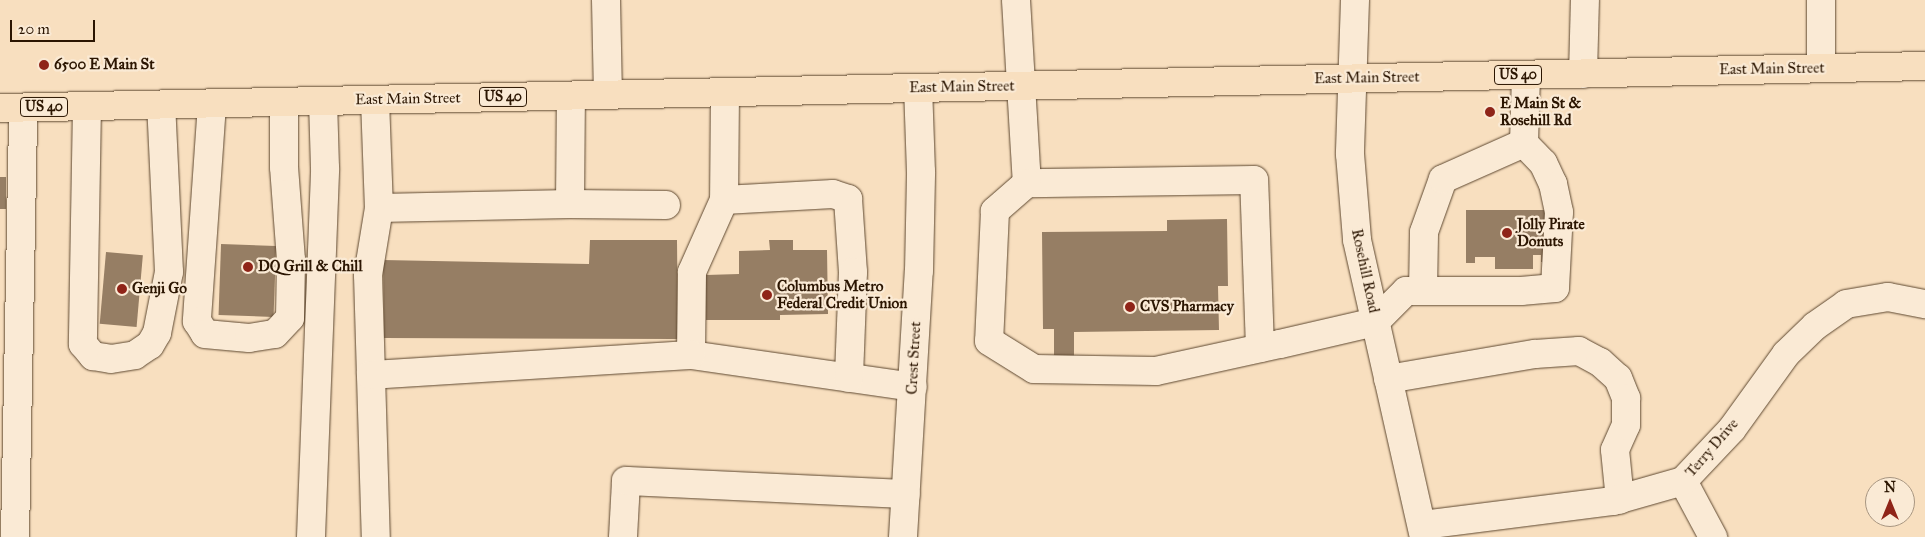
<!DOCTYPE html>
<html>
<head>
<meta charset="utf-8">
<style>
  body { margin:0 }
  #map { position:relative; width:1925px; height:537px; overflow:hidden; background:#f8dfbf; font-family:"IM FELL Great Primer",serif }
  div>[style] { position:absolute }
  [style*='--x'] { left:calc(var(--x)*1px); top:calc(var(--y)*1px); width:calc(var(--w)*1px); rotate:calc(var(--a)*1deg) }
  .building>* { inset:0; background:#967e64; transform-origin:0 0 }
  .roads { filter:drop-shadow(0 0 1px #5e4830) drop-shadow(0 0 1px #5e4830) }
  .minor>* { height:28px; margin:-14px; padding:0 14px; transform-origin:14px; border-radius:14px; background:#faead5 }
  .major>* { height:28px; margin:-14px; padding:0 14px; transform-origin:14px; border-radius:14px; background:#f8dfbf }
  .dots>* { width:14px; height:14px; translate:-50% -50%; box-sizing:border-box; border:2px solid #faead5; border-radius:50% }
  span { translate:-50% -50%; white-space:nowrap; text-align:center; line-height:1.15; -webkit-text-stroke:4.5px #faead5; paint-order:stroke }
  .shield-label span { padding:1px 4px; background:#faead5; border:1px solid; border-radius:4px; -webkit-text-stroke-width:0 }
  .shield-label { font-size:14px; color:#2b1501; font-weight:700 }
  .poi-label { font-size:15px; color:#2b1501; font-weight:700 }
  .left { translate:0 -50%; text-align:left }
  .street-label { font-size:15px; color:#2b1501 }
  .north { position:absolute; left:1865px; top:477px; width:50px; height:50px; box-sizing:border-box; background:#faead5; border:1px solid #a79580; border-radius:50%; rotate:0deg; font-size:14px; font-weight:700; line-height:20px; text-align:center; color:#2b1501 }
  .north::after { content:''; display:block; margin:auto; width:18px; height:22px; background:#8f2418; clip-path:polygon(50% 0,100% 100%,50% 72%,0 100%) }
  .scale { position:absolute; left:10px; top:20px; width:85px; height:22px; box-sizing:border-box; border:2px solid #2b1501; border-top:0; padding-left:6px; font-size:15px; line-height:18px; white-space:nowrap; color:#2b1501; -webkit-text-stroke:4px #faead5; paint-order:stroke }
</style>
</head>
<body>
<div id="map">
  <div class="building">
    <i style="left:0;top:177px;width:6px;height:32px"></i>
    <i style="clip-path:polygon(1466px 210px,1549px 210px,1549px 262px,1541px 262px,1541px 255px,1533px 255px,1533px 269px,1495px 269px,1495px 257px,1475px 257px,1475px 263px,1466px 263px)"></i>
    <i style="clip-path:polygon(1227px 219px,1228px 286px,1218px 286px,1219px 330px,1074px 332px,1074px 363px,1054px 363px,1054px 329px,1043px 329px,1042px 232px,1167px 231px,1167px 220px)"></i>
    <i style="clip-path:polygon(590px 240px,677px 240px,678px 339px,384px 338px,383px 260px,589px 264px)"></i>
    <i style="clip-path:polygon(769px 240px,793px 240px,793px 250px,827px 250px,828px 314px,780px 315px,780px 320px,706px 320px,706px 275px,739px 274px,739px 251px,770px 250px)"></i>
    <i style="left:276px;top:246px;width:71px;height:55px;rotate:92deg"></i>
    <i style="left:106px;top:252px;width:37px;height:72px;rotate:5deg"></i>
  </div>
  <div class="roads">
    <div class="minor">
      <i style="--x:606;--y:0;--w:95;--a:88.8"></i>
      <i style="--x:1016;--y:0;--w:183;--a:86.6"></i>
      <i style="--x:1355;--y:0;--w:154;--a:91.9"></i>
      <i style="--x:1350;--y:154;--w:86;--a:85.3"></i>
      <i style="--x:1357;--y:240;--w:304;--a:77.3"></i>
      <i style="--x:1821;--y:0;--w:68;--a:90"></i>
      <i style="--x:1583;--y:74;--w:74;--a:-88.5"></i>
      <i style="--x:725;--y:92;--w:108;--a:90.5"></i>
      <i style="--x:724;--y:200;--w:79;--a:114"></i>
      <i style="--x:692;--y:272;--w:83;--a:90.7"></i>
      <i style="--x:691;--y:355;--w:224;--a:8.2"></i>
      <i style="--x:375;--y:100;--w:108;--a:87.9"></i>
      <i style="--x:379;--y:208;--w:68;--a:99.3"></i>
      <i style="--x:368;--y:275;--w:262;--a:88.3"></i>
      <i style="--x:212;--y:104;--w:218;--a:94"></i>
      <i style="--x:197;--y:321;--w:15;--a:58"></i>
      <i style="--x:205;--y:334;--w:44;--a:5.2"></i>
      <i style="--x:249;--y:338;--w:26;--a:-9"></i>
      <i style="--x:275;--y:334;--w:22;--a:-47"></i>
      <i style="--x:290;--y:318;--w:58;--a:-89"></i>
      <i style="--x:291;--y:260;--w:93;--a:-94.3"></i>
      <i style="--x:284;--y:167;--w:65;--a:-90"></i>
      <i style="--x:87;--y:106;--w:238;--a:91"></i>
      <i style="--x:83;--y:344;--w:16;--a:50"></i>
      <i style="--x:93;--y:356;--w:18;--a:9"></i>
      <i style="--x:111;--y:359;--w:24;--a:-9"></i>
      <i style="--x:135;--y:355;--w:18;--a:-34"></i>
      <i style="--x:150;--y:345;--w:14;--a:-60"></i>
      <i style="--x:157;--y:333;--w:62;--a:-78.9"></i>
      <i style="--x:169;--y:272;--w:167;--a:-92.7"></i>
      <i style="--x:724;--y:200;--w:109;--a:-3.2"></i>
      <i style="--x:833;--y:194;--w:16;--a:18"></i>
      <i style="--x:848;--y:199;--w:73;--a:86.1"></i>
      <i style="--x:853;--y:272;--w:106;--a:92.2"></i>
      <i style="--x:570;--y:204;--w:108;--a:-89.5"></i>
      <i style="--x:379;--y:208;--w:191;--a:-1.2"></i>
      <i style="--x:570;--y:204;--w:96;--a:0.6"></i>
      <i style="--x:1423;--y:291;--w:59;--a:-89"></i>
      <i style="--x:1424;--y:232;--w:56;--a:-70.3"></i>
      <i style="--x:1443;--y:179;--w:89;--a:-24"></i>
      <i style="--x:1260;--y:348;--w:168;--a:-92"></i>
      <i style="--x:1254;--y:180;--w:227;--a:179.2"></i>
      <i style="--x:1027;--y:183;--w:43;--a:138.8"></i>
      <i style="--x:995;--y:211;--w:130;--a:92.6"></i>
      <i style="--x:989;--y:341;--w:53;--a:31.9"></i>
      <i style="--x:1034;--y:369;--w:122;--a:0.9"></i>
      <i style="--x:1156;--y:371;--w:127;--a:-12.3"></i>
      <i style="--x:1280;--y:344;--w:98;--a:-13"></i>
      <i style="--x:1375;--y:322;--w:44;--a:-45"></i>
      <i style="--x:1406;--y:291;--w:115;--a:0"></i>
      <i style="--x:1521;--y:291;--w:34;--a:-5"></i>
      <i style="--x:1555;--y:288;--w:76;--a:-87"></i>
      <i style="--x:1559;--y:212;--w:29;--a:-102"></i>
      <i style="--x:1553;--y:184;--w:23;--a:-115"></i>
      <i style="--x:1543;--y:163;--w:28;--a:-134"></i>
      <i style="--x:1524;--y:143;--w:68;--a:-88.3"></i>
      <i style="--x:371;--y:375;--w:321;--a:-3.6"></i>
      <i style="--x:1388;--y:379;--w:149;--a:-9.7"></i>
      <i style="--x:1535;--y:354;--w:44;--a:-3.9"></i>
      <i style="--x:1579;--y:351;--w:24;--a:28"></i>
      <i style="--x:1600;--y:362;--w:24;--a:42"></i>
      <i style="--x:1618;--y:378;--w:22;--a:68"></i>
      <i style="--x:1626;--y:398;--w:27;--a:90"></i>
      <i style="--x:1626;--y:425;--w:27;--a:114"></i>
      <i style="--x:1615;--y:450;--w:50;--a:84.3"></i>
      <i style="--x:1683;--y:481;--w:64;--a:61.8"></i>
      <i style="--x:1423;--y:525;--w:192;--a:-7.2"></i>
      <i style="--x:1613;--y:501;--w:73;--a:-15.9"></i>
      <i style="--x:1683;--y:481;--w:71;--a:-46.7"></i>
      <i style="--x:1732;--y:429;--w:92;--a:-54.2"></i>
      <i style="--x:1786;--y:354;--w:40;--a:-44"></i>
      <i style="--x:1815;--y:326;--w:38;--a:-35"></i>
      <i style="--x:1846;--y:304;--w:43;--a:-9.5"></i>
      <i style="--x:1888;--y:297;--w:38;--a:11"></i>
      <i style="--x:15;--y:537;--w:429;--a:-88.9"></i>
      <i style="--x:311;--y:537;--w:369;--a:-87.8"></i>
      <i style="--x:325;--y:168;--w:67;--a:-91.7"></i>
      <i style="--x:623;--y:537;--w:56;--a:-86.9"></i>
      <i style="--x:626;--y:481;--w:280;--a:2.7"></i>
      <i style="--x:903;--y:537;--w:266;--a:-86.6"></i>
      <i style="--x:919;--y:271;--w:99;--a:-88.8"></i>
      <i style="--x:921;--y:172;--w:84;--a:-92"></i>
    </div>
    <div class="major">
      <i style="--x:0;--y:108;--w:1925;--a:-1.25"></i>
    </div>
  </div>
  <div class="dots">
    <i style="left:44px;top:65px;background:#8f2418"></i>
    <i style="left:1490px;top:112px;background:#8f2418"></i>
    <i style="left:1507px;top:233px;background:#8f2418"></i>
    <i style="left:248px;top:267px;background:#8f2418"></i>
    <i style="left:122px;top:289px;background:#8f2418"></i>
    <i style="left:767px;top:295px;background:#8f2418"></i>
    <i style="left:1130px;top:307px;background:#8f2418"></i>
  </div>
  <div class="shield-label">
    <span style="left:1518px;top:75px">US 40</span>
    <span style="left:503px;top:97px">US 40</span>
    <span style="left:44px;top:107px">US 40</span>
  </div>
  <div class="poi-label">
    <span class="left" style="left:54px;top:65px">6500 E Main St</span>
    <span class="left" style="left:1500px;top:112px">E Main St &amp;<br>Rosehill Rd</span>
    <span class="left" style="left:1517px;top:233px">Jolly Pirate<br>Donuts</span>
    <span class="left" style="left:258px;top:267px">DQ Grill &amp; Chill</span>
    <span class="left" style="left:777px;top:295px">Columbus Metro<br>Federal Credit Union</span>
    <span class="left" style="left:132px;top:289px">Genji Go</span>
    <span class="left" style="left:1140px;top:307px">CVS Pharmacy</span>
  </div>
  <div class="street-label">
    <span style="left:1772px;top:69px;rotate:-1deg">East Main Street</span>
    <span style="left:1367px;top:78px;rotate:-1deg">East Main Street</span>
    <span style="left:962px;top:87px;rotate:-1deg">East Main Street</span>
    <span style="left:408px;top:99px;rotate:-1deg">East Main Street</span>
    <span style="left:1365px;top:271px;rotate:78deg">Rosehill Road</span>
    <span style="left:914px;top:358px;rotate:-87deg">Crest Street</span>
    <span style="left:1712px;top:448px;rotate:-49deg">Terry Drive</span>
  </div>
  <div class="north">N</div>
  <div class="scale">20 m</div>
</div>
</body>
</html>
